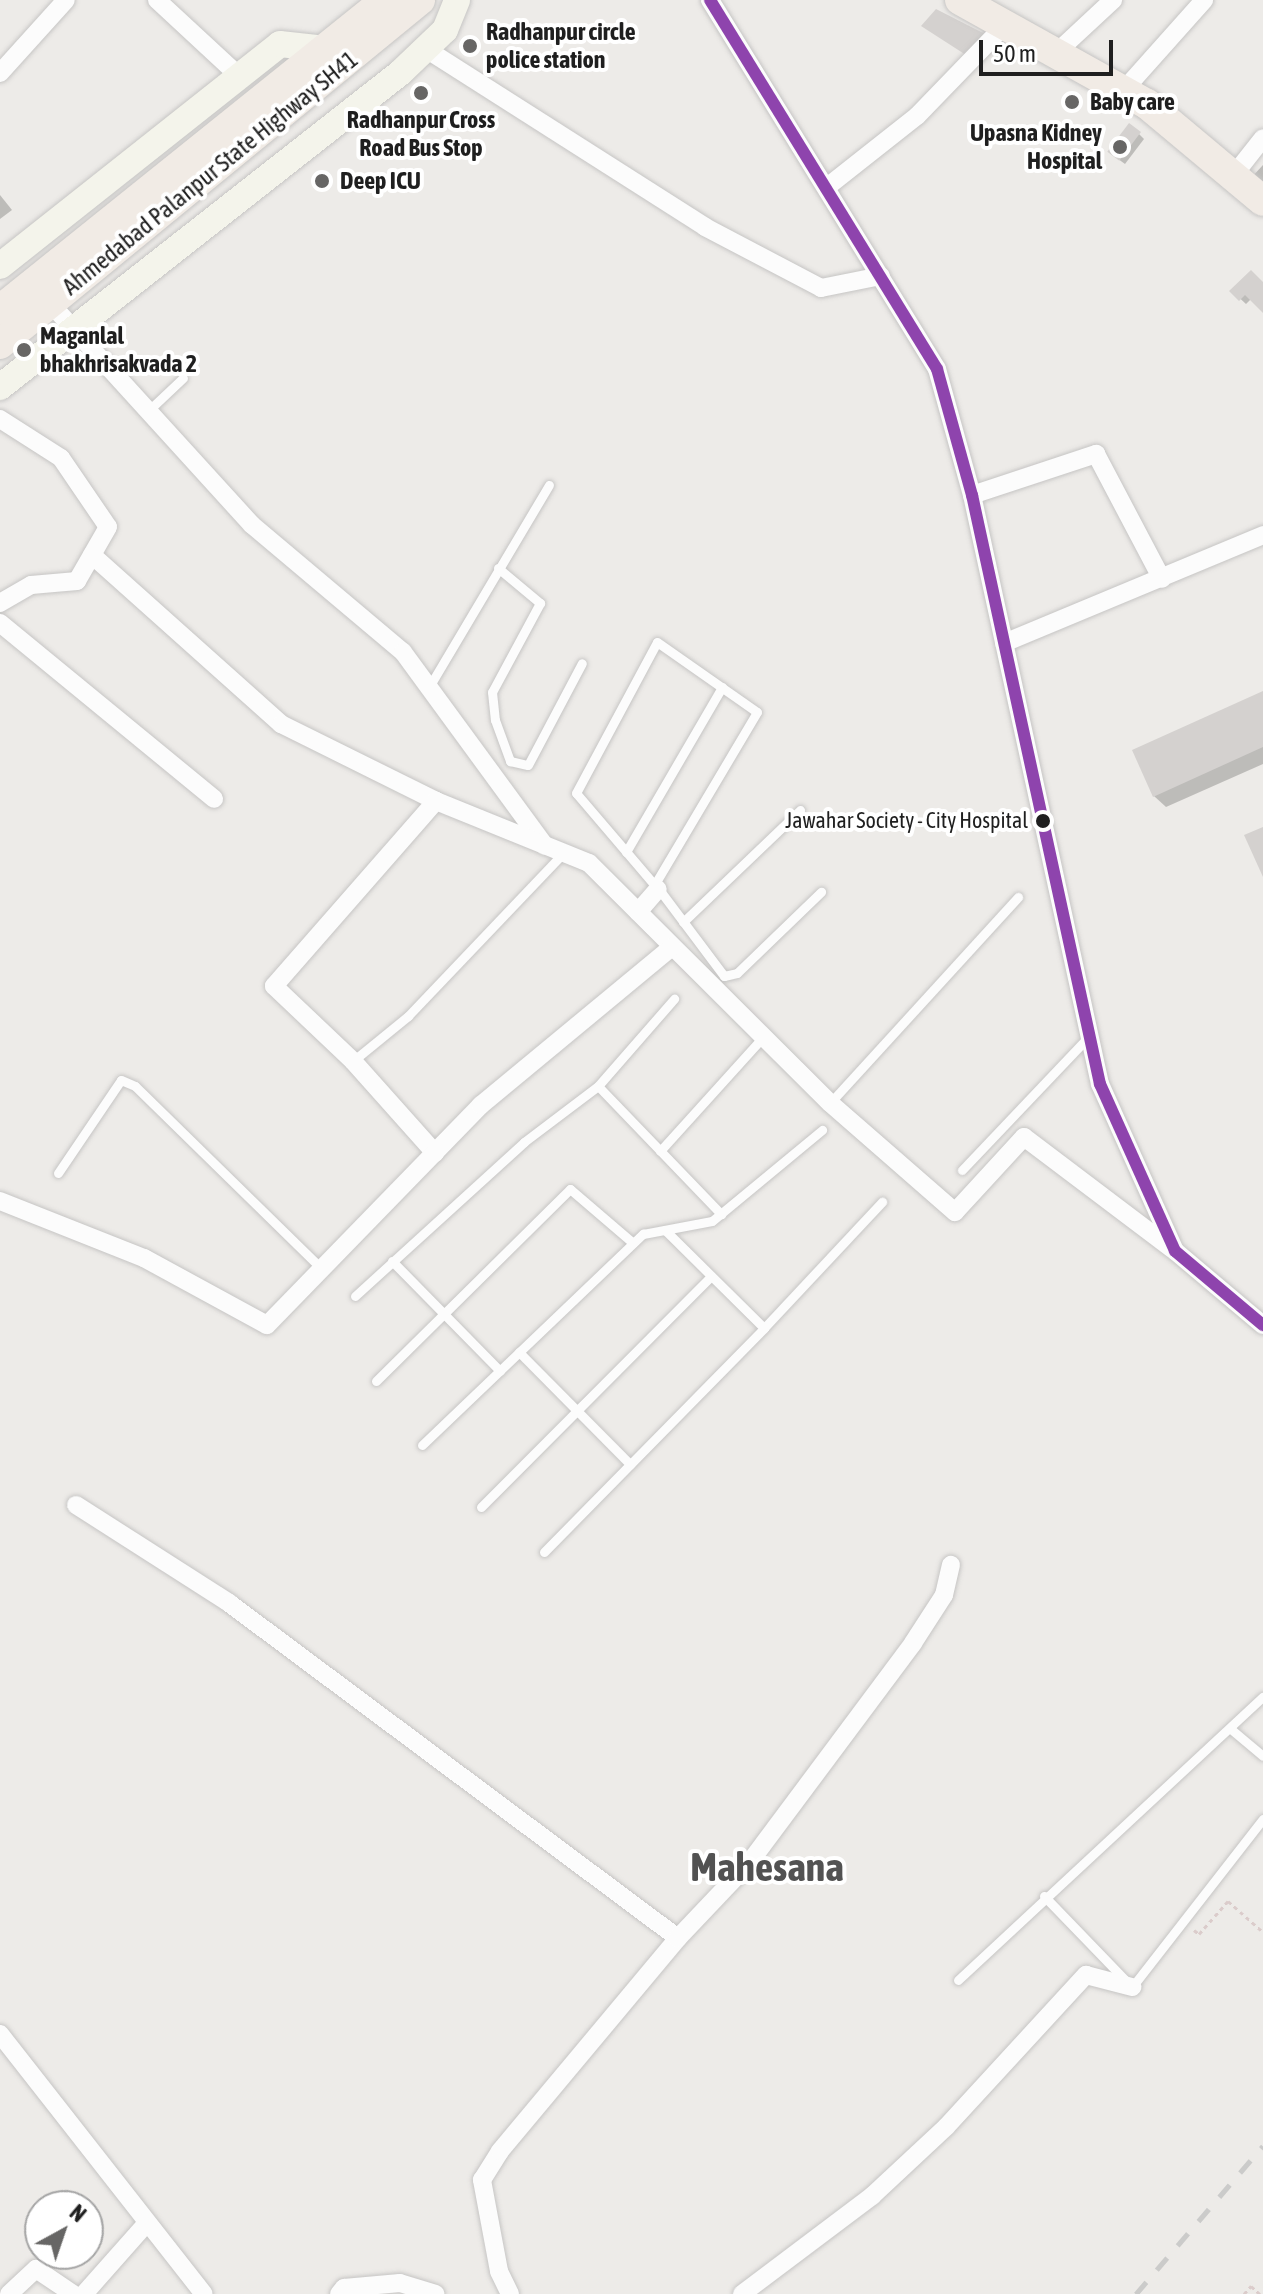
<!DOCTYPE html>
<html>
<head>
<meta charset="utf-8">
<style>
  body { margin:0 }
  #map { position:relative; width:1263px; height:2294px; overflow:hidden; background:#edebe8; font-family:"Asap Condensed",sans-serif }
  div>[style] { position:absolute }
  [style*='--x'] { left:calc(var(--x)*1px); top:calc(var(--y)*1px); width:calc(var(--w)*1px); rotate:calc(var(--a)*1deg) }
  .shadow>* { inset:0; background:#0003 }
  .building>* { inset:0; background:#d4d1cf; transform-origin:0 0 }
  .path>* { height:3px; margin-top:-1.5px; transform-origin:0; background:repeating-linear-gradient(90deg,#dbcccb 0 4px,transparent 0 8px) }
  .roads { filter:drop-shadow(0 0 2px #c6c5c4) drop-shadow(0 0 2px #c6c5c4) }
  .lane>* { height:9px; margin:-4.5px; padding:0 4.5px; transform-origin:4.5px; border-radius:4.5px; background:#fcfcfc }
  .street>* { height:18px; margin:-9px; padding:0 9px; transform-origin:9px; border-radius:9px; background:#fcfcfc }
  .secondary>* { height:26px; margin:-13px; padding:0 13px; transform-origin:13px; border-radius:13px; background:#f4f4eb }
  .primary>* { height:30px; margin:-15px; padding:0 15px; transform-origin:15px; border-radius:15px; background:#f1ebe5 }
  .rail>* { height:5px; margin-top:-2.5px; transform-origin:0; background:repeating-linear-gradient(90deg,#cbcbca 0 16px,transparent 0 32px) }
  .bus-1>* { height:12px; margin:-6px; padding:0 6px; transform-origin:6px; border-radius:6px; background:#8e44ad }
  .dots>* { width:22px; height:22px; translate:-50% -50%; box-sizing:border-box; border:4px solid #fff; border-radius:50% }
  span { translate:-50% -50%; white-space:nowrap; text-align:center; line-height:1.15; -webkit-text-stroke:8px #fff; paint-order:stroke }
  .bus-label { font-size:22px; color:#1f1f1f }
  .right { translate:-100% -50%; text-align:right }
  .poi-label { font-size:24px; color:#1f1f1f; font-weight:700 }
  .left { translate:0 -50%; text-align:left }
  .street-label { font-size:24px; color:#1f1f1f }
  .town-label { font-size:40px; color:#525252; font-weight:700 }
  .north { position:absolute; left:24px; top:2190px; width:80px; height:80px; box-sizing:border-box; background:#fff; border:2px solid #a5a5a5; border-radius:50%; rotate:40deg; font-size:22px; font-weight:700; line-height:32px; text-align:center; color:#1f1f1f }
  .north::after { content:''; display:block; margin:auto; width:28px; height:36px; background:#676665; clip-path:polygon(50% 0,100% 100%,50% 72%,0 100%) }
  .scale { position:absolute; left:979px; top:40px; width:134px; height:36px; box-sizing:border-box; border:4px solid #1f1f1f; border-top:0; padding-left:10px; font-size:24px; line-height:28px; white-space:nowrap; color:#1f1f1f; -webkit-text-stroke:6px #fff; paint-order:stroke }
</style>
</head>
<body>
<div id="map">
  <div class="shadow">
    <i style="clip-path:polygon(1139px 134px,1144px 139px,1125px 164px,1114px 156px)"></i>
    <i style="clip-path:polygon(1263px 165px,1263px 191px,1250px 179px)"></i>
    <i style="clip-path:polygon(0 195px,12px 210px,0 219px)"></i>
    <i style="clip-path:polygon(1263px 285px,1263px 310px,1251px 299px,1246px 304px,1232px 291px)"></i>
    <i style="clip-path:polygon(1263px 693px,1263px 764px,1166px 807px,1154px 796px)"></i>
  </div>
  <div class="building">
    <i style="clip-path:polygon(936px 9px,985px 34px,966px 55px,921px 26px)"></i>
    <i style="left:1129px;top:123px;width:15px;height:36px;rotate:37deg"></i>
    <i style="clip-path:polygon(1251px 270px,1263px 282px,1263px 313px,1245px 295px,1239px 301px,1229px 291px)"></i>
    <i style="clip-path:polygon(1263px 691px,1263px 747px,1153px 797px,1132px 750px)"></i>
    <i style="clip-path:polygon(1263px 827px,1263px 877px,1244px 835px)"></i>
  </div>
  <div class="path">
    <i style="--x:1194;--y:1930;--w:6;--a:39"></i>
    <i style="--x:1199;--y:1934;--w:44;--a:-48.7"></i>
    <i style="--x:1228;--y:1901;--w:47;--a:41.5"></i>
    <i style="--x:1244;--y:2294;--w:11;--a:-49"></i>
    <i style="--x:1251;--y:2286;--w:12;--a:42"></i>
  </div>
  <div class="roads">
    <div class="lane">
      <i style="--x:148;--y:411;--w:48;--a:-43.3"></i>
      <i style="--x:498;--y:568;--w:55;--a:39.8"></i>
      <i style="--x:540;--y:603;--w:101;--a:118.3"></i>
      <i style="--x:492;--y:692;--w:28;--a:84"></i>
      <i style="--x:495;--y:720;--w:44;--a:69.9"></i>
      <i style="--x:510;--y:761;--w:18;--a:13"></i>
      <i style="--x:528;--y:765;--w:115;--a:-62.1"></i>
      <i style="--x:429;--y:687;--w:235;--a:-59.3"></i>
      <i style="--x:626;--y:852;--w:191;--a:-59.8"></i>
      <i style="--x:658;--y:889;--w:126;--a:-130.5"></i>
      <i style="--x:576;--y:793;--w:171;--a:-61.8"></i>
      <i style="--x:657;--y:642;--w:122;--a:35"></i>
      <i style="--x:757;--y:712;--w:200;--a:120.7"></i>
      <i style="--x:655;--y:884;--w:115;--a:53.1"></i>
      <i style="--x:724;--y:976;--w:13;--a:-13"></i>
      <i style="--x:737;--y:973;--w:117;--a:-44"></i>
      <i style="--x:683;--y:922;--w:162;--a:-43.7"></i>
      <i style="--x:353;--y:1061;--w:71;--a:-39.3"></i>
      <i style="--x:408;--y:1016;--w:225;--a:-46.4"></i>
      <i style="--x:598;--y:1086;--w:116;--a:-48.9"></i>
      <i style="--x:830;--y:1103;--w:279;--a:-47.6"></i>
      <i style="--x:660;--y:1151;--w:154;--a:-47.9"></i>
      <i style="--x:962;--y:1170;--w:185;--a:-46.5"></i>
      <i style="--x:58;--y:1173;--w:112;--a:-55.9"></i>
      <i style="--x:121;--y:1080;--w:15;--a:23"></i>
      <i style="--x:135;--y:1086;--w:262;--a:44.4"></i>
      <i style="--x:392;--y:1261;--w:154;--a:45.5"></i>
      <i style="--x:355;--y:1296;--w:229;--a:-42.3"></i>
      <i style="--x:524;--y:1142;--w:93;--a:-37.1"></i>
      <i style="--x:598;--y:1086;--w:178;--a:46.1"></i>
      <i style="--x:764;--y:1328;--w:173;--a:-46.9"></i>
      <i style="--x:519;--y:1352;--w:158;--a:45.3"></i>
      <i style="--x:376;--y:1381;--w:273;--a:-44.7"></i>
      <i style="--x:570;--y:1189;--w:83;--a:40.6"></i>
      <i style="--x:422;--y:1445;--w:306;--a:-43.7"></i>
      <i style="--x:643;--y:1234;--w:70;--a:-10.7"></i>
      <i style="--x:712;--y:1221;--w:143;--a:-39.6"></i>
      <i style="--x:481;--y:1507;--w:326;--a:-45.1"></i>
      <i style="--x:544;--y:1552;--w:314;--a:-45.5"></i>
      <i style="--x:764;--y:1328;--w:139;--a:-135.3"></i>
      <i style="--x:1232;--y:1730;--w:40;--a:40"></i>
      <i style="--x:1044;--y:1896;--w:127;--a:46"></i>
      <i style="--x:1132;--y:1987;--w:213;--a:-52.1"></i>
      <i style="--x:958;--y:1980;--w:416;--a:-42.9"></i>
    </div>
    <div class="street">
      <i style="--x:157;--y:0;--w:112;--a:42.8"></i>
      <i style="--x:710;--y:0;--w:433;--a:58.4"></i>
      <i style="--x:937;--y:369;--w:131;--a:74.5"></i>
      <i style="--x:972;--y:495;--w:603;--a:77.74"></i>
      <i style="--x:1100;--y:1084;--w:183;--a:65.8"></i>
      <i style="--x:1175;--y:1251;--w:115;--a:40.1"></i>
      <i style="--x:426;--y:49;--w:331;--a:32.5"></i>
      <i style="--x:705;--y:227;--w:131;--a:27.7"></i>
      <i style="--x:821;--y:288;--w:61;--a:-11.3"></i>
      <i style="--x:1056;--y:53;--w:78;--a:-42.9"></i>
      <i style="--x:0;--y:73;--w:98;--a:-47.9"></i>
      <i style="--x:1123;--y:91;--w:122;--a:-48.3"></i>
      <i style="--x:1233;--y:176;--w:48;--a:-51.7"></i>
      <i style="--x:827;--y:187;--w:115;--a:-38.3"></i>
      <i style="--x:917;--y:116;--w:127;--a:-46"></i>
      <i style="--x:50;--y:303;--w:300;--a:47.7"></i>
      <i style="--x:252;--y:525;--w:197;--a:40.1"></i>
      <i style="--x:403;--y:652;--w:240;--a:53.8"></i>
      <i style="--x:0;--y:419;--w:72;--a:32.6"></i>
      <i style="--x:61;--y:458;--w:83;--a:55.7"></i>
      <i style="--x:108;--y:527;--w:62;--a:119.9"></i>
      <i style="--x:77;--y:581;--w:46;--a:175"></i>
      <i style="--x:31;--y:585;--w:36;--a:150"></i>
      <i style="--x:972;--y:495;--w:131;--a:-18.3"></i>
      <i style="--x:1096;--y:454;--w:141;--a:62.2"></i>
      <i style="--x:92;--y:555;--w:254;--a:41.8"></i>
      <i style="--x:281;--y:724;--w:173;--a:26.4"></i>
      <i style="--x:436;--y:801;--w:165;--a:22.1"></i>
      <i style="--x:589;--y:863;--w:340;--a:44.9"></i>
      <i style="--x:830;--y:1103;--w:166;--a:41.1"></i>
      <i style="--x:955;--y:1212;--w:102;--a:-47.4"></i>
      <i style="--x:1024;--y:1137;--w:186;--a:37.1"></i>
      <i style="--x:0;--y:623;--w:277;--a:39.4"></i>
      <i style="--x:1004;--y:643;--w:281;--a:-22.6"></i>
      <i style="--x:638;--y:912;--w:30;--a:-49"></i>
      <i style="--x:435;--y:1153;--w:123;--a:-131.7"></i>
      <i style="--x:353;--y:1061;--w:109;--a:-136.5"></i>
      <i style="--x:274;--y:986;--w:246;--a:-48.8"></i>
      <i style="--x:0;--y:1201;--w:155;--a:21.6"></i>
      <i style="--x:144;--y:1258;--w:140;--a:28.6"></i>
      <i style="--x:267;--y:1325;--w:307;--a:-45.8"></i>
      <i style="--x:481;--y:1105;--w:248;--a:-39.6"></i>
      <i style="--x:76;--y:1505;--w:182;--a:32.6"></i>
      <i style="--x:229;--y:1603;--w:560;--a:36.73"></i>
      <i style="--x:0;--y:2034;--w:330;--a:51.9"></i>
      <i style="--x:9;--y:2294;--w:37;--a:-43"></i>
      <i style="--x:36;--y:2269;--w:45;--a:34"></i>
      <i style="--x:84;--y:2294;--w:94;--a:-48.5"></i>
      <i style="--x:339;--y:2294;--w:8;--a:-50"></i>
      <i style="--x:344;--y:2288;--w:56;--a:-5.1"></i>
      <i style="--x:400;--y:2283;--w:37;--a:17"></i>
      <i style="--x:510;--y:2294;--w:25;--a:-116"></i>
      <i style="--x:499;--y:2271;--w:93;--a:-100.6"></i>
      <i style="--x:482;--y:2180;--w:34;--a:-58"></i>
      <i style="--x:500;--y:2151;--w:278;--a:-50.1"></i>
      <i style="--x:678;--y:1938;--w:105;--a:-46.5"></i>
      <i style="--x:750;--y:1862;--w:273;--a:-53.3"></i>
      <i style="--x:913;--y:1643;--w:57;--a:-57.1"></i>
      <i style="--x:944;--y:1595;--w:31;--a:-77"></i>
      <i style="--x:742;--y:2294;--w:163;--a:-37"></i>
      <i style="--x:872;--y:2196;--w:101;--a:-43"></i>
      <i style="--x:946;--y:2127;--w:207;--a:-47.4"></i>
      <i style="--x:1086;--y:1975;--w:48;--a:14.6"></i>
    </div>
    <div class="secondary">
      <i style="--x:0;--y:266;--w:357;--a:-38.4"></i>
      <i style="--x:280;--y:44;--w:46;--a:6.2"></i>
      <i style="--x:0;--y:387;--w:509;--a:-38.13"></i>
      <i style="--x:400;--y:73;--w:62;--a:-43.7"></i>
      <i style="--x:445;--y:30;--w:32;--a:-68"></i>
    </div>
    <div class="primary">
      <i style="--x:960;--y:0;--w:214;--a:29.1"></i>
      <i style="--x:1147;--y:104;--w:151;--a:39.9"></i>
      <i style="--x:0;--y:310;--w:494;--a:-38.8"></i>
      <i style="--x:0;--y:344;--w:543;--a:-39.32"></i>
    </div>
  </div>
  <div class="rail">
    <i style="--x:1136;--y:2294;--w:195;--a:-49.4"></i>
  </div>
  <div class="bus-1">
    <i style="--x:710;--y:0;--w:433;--a:58.4"></i>
    <i style="--x:937;--y:369;--w:131;--a:74.5"></i>
    <i style="--x:972;--y:495;--w:603;--a:77.74"></i>
    <i style="--x:1100;--y:1084;--w:183;--a:65.8"></i>
    <i style="--x:1175;--y:1251;--w:115;--a:40.1"></i>
  </div>
  <div class="dots">
    <i style="left:470px;top:46px;background:#676665"></i>
    <i style="left:421px;top:93px;background:#676665"></i>
    <i style="left:1072px;top:102px;background:#676665"></i>
    <i style="left:1120px;top:147px;background:#676665"></i>
    <i style="left:322px;top:181px;background:#676665"></i>
    <i style="left:24px;top:350px;background:#676665"></i>
    <i style="left:1043px;top:821px;background:#1f1f1f"></i>
  </div>
  <div class="bus-label">
    <span class="right" style="left:1028px;top:821px">Jawahar Society - City Hospital</span>
  </div>
  <div class="poi-label">
    <span class="left" style="left:486px;top:46px">Radhanpur circle<br>police station</span>
    <span class="left" style="left:1090px;top:102px">Baby care</span>
    <span style="left:421px;top:134px">Radhanpur Cross<br>Road Bus Stop</span>
    <span class="right" style="left:1102px;top:147px">Upasna Kidney<br>Hospital</span>
    <span class="left" style="left:340px;top:181px">Deep ICU</span>
    <span class="left" style="left:40px;top:350px">Maganlal<br>bhakhrisakvada 2</span>
  </div>
  <div class="street-label">
    <span style="left:210px;top:173px;rotate:-39deg">Ahmedabad Palanpur State Highway SH41</span>
  </div>
  <div class="town-label">
    <span style="left:767px;top:1867px">Mahesana</span>
  </div>
  <div class="north">N</div>
  <div class="scale">50 m</div>
</div>
</body>
</html>
